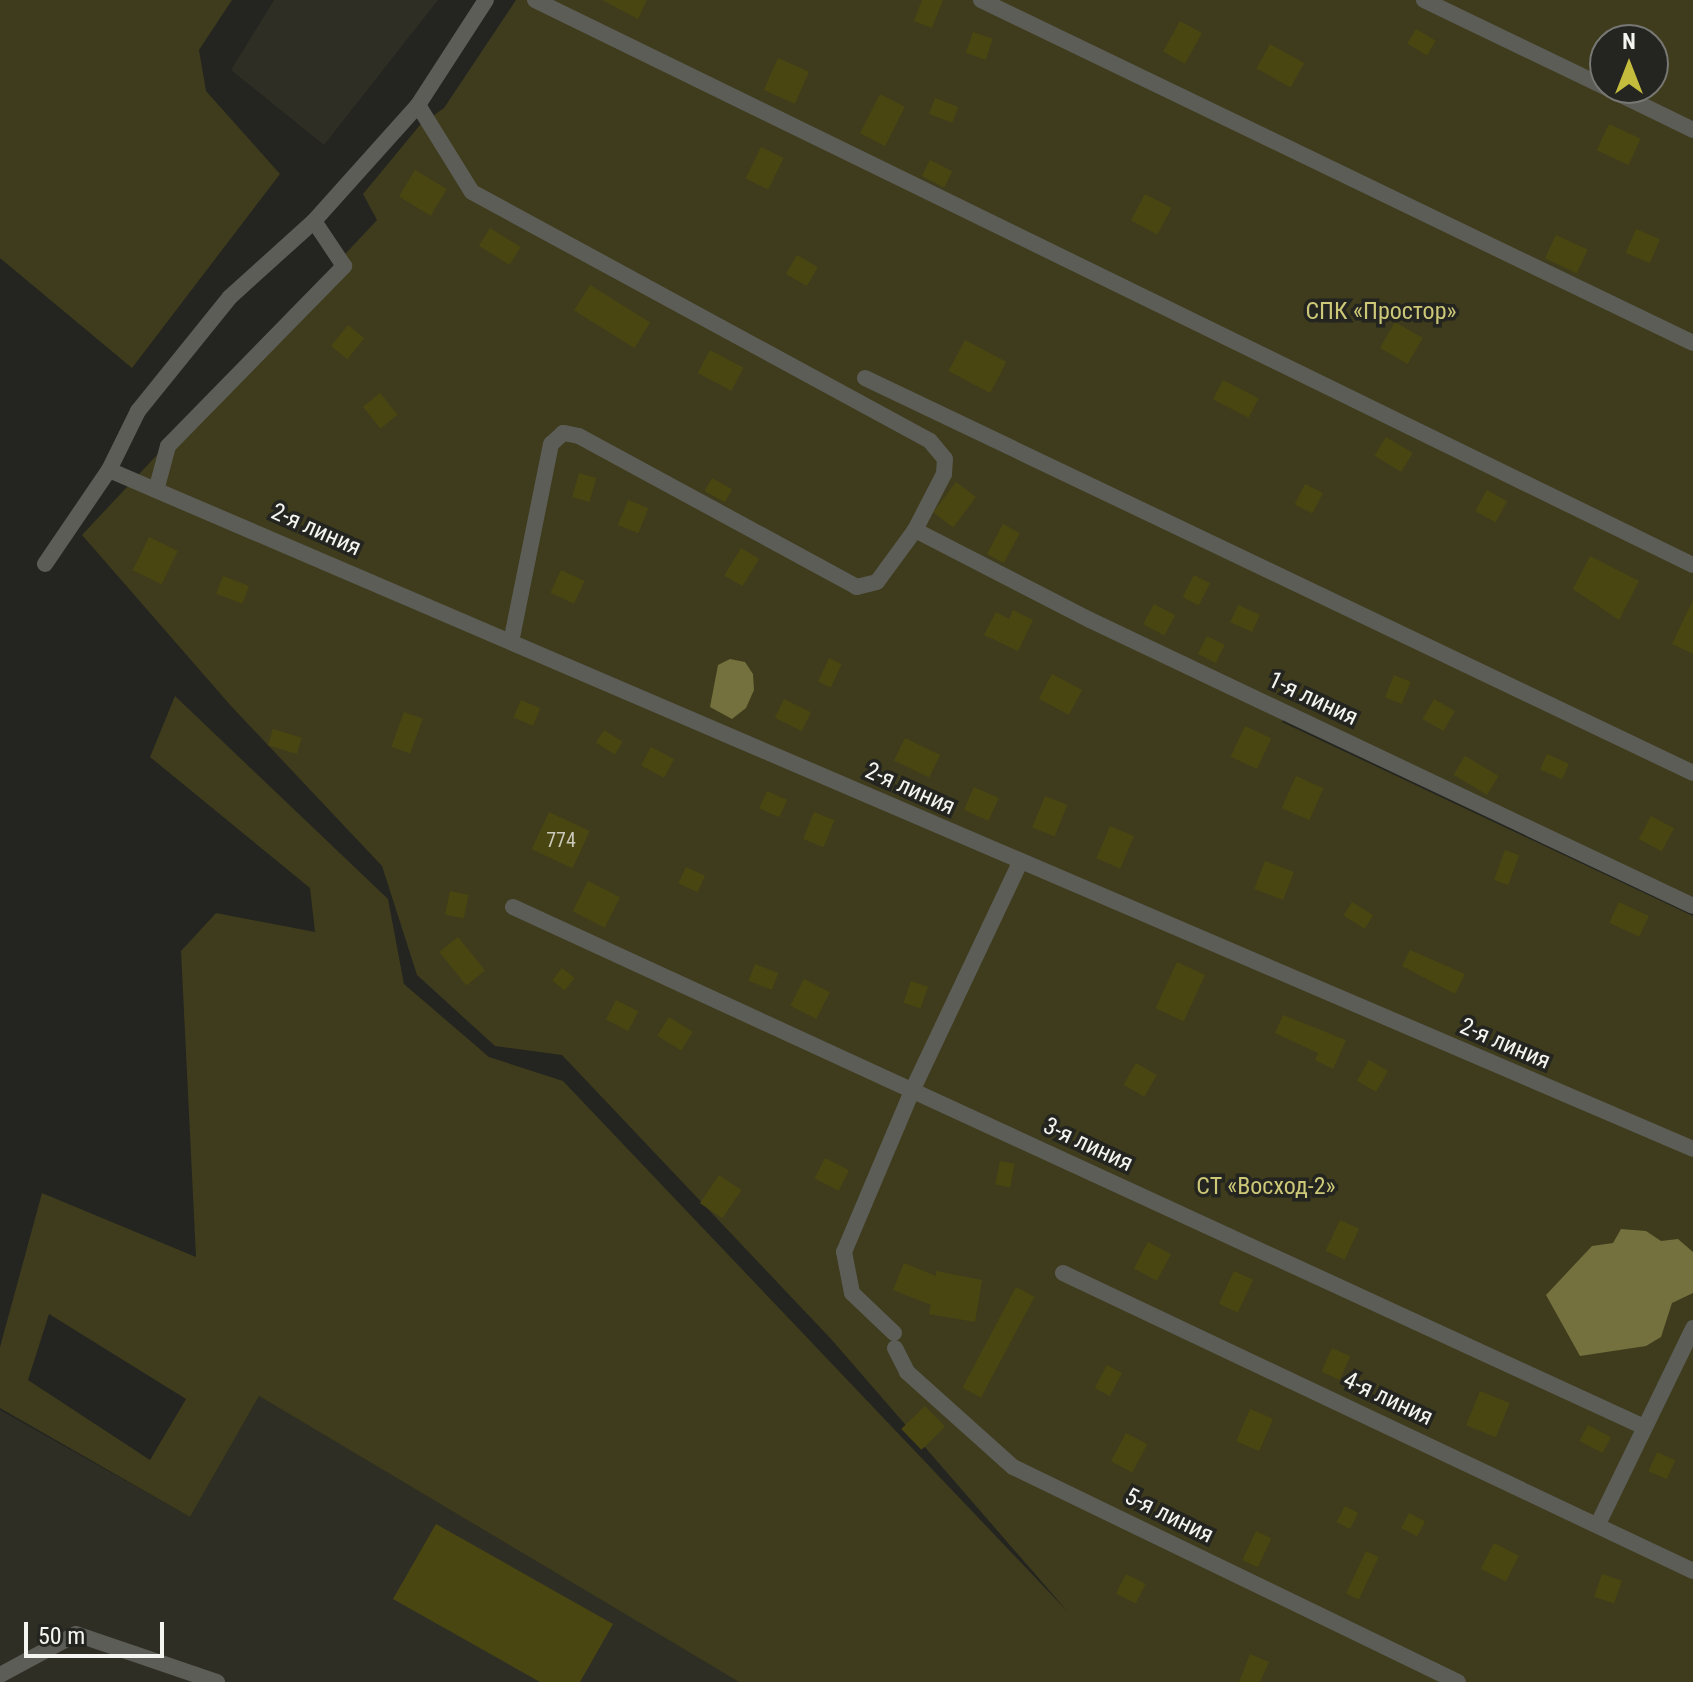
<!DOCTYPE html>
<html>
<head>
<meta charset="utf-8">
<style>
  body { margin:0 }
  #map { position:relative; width:1693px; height:1682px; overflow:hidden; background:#242420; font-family:"Roboto Condensed",sans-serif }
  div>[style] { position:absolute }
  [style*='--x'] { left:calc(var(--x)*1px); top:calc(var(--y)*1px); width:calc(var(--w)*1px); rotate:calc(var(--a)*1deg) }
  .built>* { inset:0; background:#2e2e24 }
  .green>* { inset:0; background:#3e3c1c }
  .water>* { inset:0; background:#74713e }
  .building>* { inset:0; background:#4a4612; transform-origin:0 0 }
  .minor>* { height:16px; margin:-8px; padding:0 8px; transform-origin:8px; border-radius:8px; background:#5d5d58 }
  span { translate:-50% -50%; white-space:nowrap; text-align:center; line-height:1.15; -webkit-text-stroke:7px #242420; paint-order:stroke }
  .number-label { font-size:20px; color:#cac8b9 }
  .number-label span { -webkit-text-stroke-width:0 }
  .park-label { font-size:24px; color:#ccc878 }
  .street-label { font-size:24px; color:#f4f4f1 }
  .north { position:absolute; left:1589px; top:24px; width:80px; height:80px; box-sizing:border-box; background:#242420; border:2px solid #777774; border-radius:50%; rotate:0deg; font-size:22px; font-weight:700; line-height:32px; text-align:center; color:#f4f4f1 }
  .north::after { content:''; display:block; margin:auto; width:28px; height:36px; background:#c4bc3d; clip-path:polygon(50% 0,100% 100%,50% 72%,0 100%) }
  .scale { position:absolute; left:24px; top:1622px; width:140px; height:36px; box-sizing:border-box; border:4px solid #f4f4f1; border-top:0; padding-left:10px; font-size:24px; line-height:28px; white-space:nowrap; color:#f4f4f1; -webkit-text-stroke:6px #242420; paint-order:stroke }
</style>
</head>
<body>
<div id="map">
  <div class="built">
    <i style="clip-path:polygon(274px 0,438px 0,324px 145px,231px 70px)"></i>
    <i style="clip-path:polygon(259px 1396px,739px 1682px,0 1682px,0 1410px,190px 1517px)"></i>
  </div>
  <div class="green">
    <i style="clip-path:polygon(0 0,232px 0,199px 50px,206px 91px,280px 174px,132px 368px,0 258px)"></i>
    <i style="clip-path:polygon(evenodd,516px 0,1693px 0,1693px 900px,1288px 710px,1282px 722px,1693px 916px,1693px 1682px,739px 1682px,259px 1396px,190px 1517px,0 1408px,0 1347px,42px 1193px,196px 1257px,181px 951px,216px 913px,315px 932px,310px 888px,150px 757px,175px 696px,388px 899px,404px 984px,489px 1057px,563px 1081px,1068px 1612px,831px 1339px,562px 1055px,495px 1046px,417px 975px,382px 866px,231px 706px,82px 535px,377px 220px,363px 194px,420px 125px,444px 108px,516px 0,1605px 40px,1653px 40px,1653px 88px,1605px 88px,1605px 40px,516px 0,49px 1314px,186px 1399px,150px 1460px,28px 1380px,49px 1314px)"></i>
  </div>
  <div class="water">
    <i style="clip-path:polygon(730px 659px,745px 662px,753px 674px,754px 690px,746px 708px,732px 719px,710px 707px,718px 665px)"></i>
    <i style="clip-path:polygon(1621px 1229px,1646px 1231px,1661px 1241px,1678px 1239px,1693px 1252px,1693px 1293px,1672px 1303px,1661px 1337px,1646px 1346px,1580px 1356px,1546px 1295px,1592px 1246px,1613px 1243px)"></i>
  </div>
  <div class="building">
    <i style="clip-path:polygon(602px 0,647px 0,638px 19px)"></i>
    <i style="clip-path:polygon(922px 0,943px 0,932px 28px,914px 21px)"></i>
    <i style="left:1180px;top:21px;width:25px;height:35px;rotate:29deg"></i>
    <i style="left:1416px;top:29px;width:23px;height:17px;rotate:31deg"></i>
    <i style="left:973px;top:32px;width:21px;height:22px;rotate:19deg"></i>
    <i style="left:1270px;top:44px;width:39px;height:28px;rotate:29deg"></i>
    <i style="left:778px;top:58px;width:34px;height:35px;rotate:24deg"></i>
    <i style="left:880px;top:94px;width:28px;height:44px;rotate:27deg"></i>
    <i style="left:935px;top:98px;width:25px;height:17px;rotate:21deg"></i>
    <i style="left:1609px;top:124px;width:35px;height:29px;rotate:25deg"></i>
    <i style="left:761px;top:147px;width:25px;height:35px;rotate:26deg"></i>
    <i style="left:930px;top:160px;width:25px;height:18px;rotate:27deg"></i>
    <i style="left:415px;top:170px;width:37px;height:31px;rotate:31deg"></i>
    <i style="left:1145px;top:194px;width:30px;height:30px;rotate:28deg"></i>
    <i style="left:490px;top:228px;width:36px;height:21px;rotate:32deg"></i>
    <i style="left:1636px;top:229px;width:26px;height:26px;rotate:23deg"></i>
    <i style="left:1556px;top:235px;width:35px;height:26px;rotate:25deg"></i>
    <i style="left:797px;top:255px;width:24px;height:22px;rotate:30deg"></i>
    <i style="left:590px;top:285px;width:71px;height:30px;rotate:32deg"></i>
    <i style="left:1395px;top:322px;width:32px;height:30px;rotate:30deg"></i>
    <i style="left:348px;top:325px;width:21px;height:27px;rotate:39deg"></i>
    <i style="left:965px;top:340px;width:47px;height:35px;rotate:28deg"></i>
    <i style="left:710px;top:350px;width:38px;height:26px;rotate:28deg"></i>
    <i style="left:1223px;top:380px;width:40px;height:22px;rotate:27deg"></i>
    <i style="left:380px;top:393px;width:28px;height:22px;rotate:51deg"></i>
    <i style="left:1386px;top:437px;width:31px;height:22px;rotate:31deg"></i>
    <i style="left:579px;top:473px;width:18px;height:25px;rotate:16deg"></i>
    <i style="left:712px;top:478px;width:23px;height:15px;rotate:29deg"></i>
    <i style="left:956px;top:482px;width:25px;height:38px;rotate:37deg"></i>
    <i style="left:1305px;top:484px;width:20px;height:23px;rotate:27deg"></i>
    <i style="left:1487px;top:490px;width:23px;height:24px;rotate:29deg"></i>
    <i style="left:628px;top:500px;width:22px;height:27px;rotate:22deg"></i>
    <i style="left:1003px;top:524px;width:19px;height:34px;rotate:28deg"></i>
    <i style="left:149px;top:537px;width:32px;height:37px;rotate:26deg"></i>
    <i style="left:741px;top:548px;width:21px;height:32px;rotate:31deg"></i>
    <i style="clip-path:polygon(1590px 556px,1639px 581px,1619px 620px,1573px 589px)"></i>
    <i style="left:561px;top:570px;width:26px;height:25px;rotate:25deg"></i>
    <i style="left:1194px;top:575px;width:18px;height:25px;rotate:27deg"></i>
    <i style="left:223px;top:576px;width:28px;height:19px;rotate:21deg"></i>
    <i style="clip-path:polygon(1693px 600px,1693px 654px,1672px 644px)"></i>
    <i style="left:1154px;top:604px;width:24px;height:23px;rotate:28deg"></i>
    <i style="left:1238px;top:605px;width:24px;height:19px;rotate:24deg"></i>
    <i style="clip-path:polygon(1013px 610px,1033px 620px,1018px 651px,984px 635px,996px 612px,1009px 619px)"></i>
    <i style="left:1207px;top:636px;width:20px;height:20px;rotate:27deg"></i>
    <i style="left:829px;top:658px;width:14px;height:26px;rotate:25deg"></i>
    <i style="left:1052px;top:674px;width:34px;height:28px;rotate:28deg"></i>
    <i style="left:1394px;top:675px;width:18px;height:24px;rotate:22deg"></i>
    <i style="left:784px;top:699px;width:30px;height:21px;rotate:26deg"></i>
    <i style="left:1434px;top:699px;width:24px;height:23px;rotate:30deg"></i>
    <i style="left:521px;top:700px;width:21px;height:19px;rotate:23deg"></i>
    <i style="left:404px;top:712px;width:20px;height:37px;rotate:20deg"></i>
    <i style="left:1245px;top:726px;width:29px;height:34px;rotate:25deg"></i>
    <i style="left:273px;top:729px;width:30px;height:17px;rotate:17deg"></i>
    <i style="left:604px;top:730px;width:22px;height:15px;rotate:32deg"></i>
    <i style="left:905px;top:738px;width:39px;height:25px;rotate:26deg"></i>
    <i style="left:651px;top:747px;width:26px;height:21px;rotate:28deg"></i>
    <i style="left:1547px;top:754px;width:24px;height:17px;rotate:24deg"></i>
    <i style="left:1465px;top:756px;width:39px;height:22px;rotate:31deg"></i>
    <i style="left:1296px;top:776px;width:30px;height:35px;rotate:24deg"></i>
    <i style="left:974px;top:787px;width:27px;height:25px;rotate:24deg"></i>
    <i style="left:767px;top:791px;width:22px;height:19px;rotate:24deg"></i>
    <i style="left:1045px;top:796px;width:24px;height:34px;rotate:22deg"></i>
    <i style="left:549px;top:812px;width:45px;height:41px;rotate:25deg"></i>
    <i style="left:814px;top:812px;width:22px;height:29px;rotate:22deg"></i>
    <i style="left:1651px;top:816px;width:26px;height:26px;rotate:28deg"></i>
    <i style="left:1110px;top:826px;width:26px;height:35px;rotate:23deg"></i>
    <i style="left:1505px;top:850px;width:15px;height:32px;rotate:20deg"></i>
    <i style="left:1265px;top:861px;width:31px;height:30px;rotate:21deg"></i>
    <i style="left:686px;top:867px;width:21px;height:18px;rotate:25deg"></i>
    <i style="left:588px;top:881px;width:36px;height:34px;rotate:27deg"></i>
    <i style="left:450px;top:891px;width:19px;height:24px;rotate:12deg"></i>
    <i style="left:1352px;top:902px;width:25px;height:16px;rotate:32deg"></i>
    <i style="left:1619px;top:902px;width:33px;height:23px;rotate:25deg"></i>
    <i style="left:458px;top:937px;width:43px;height:24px;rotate:51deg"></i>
    <i style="clip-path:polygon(1410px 950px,1465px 974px,1455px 994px,1402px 966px)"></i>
    <i style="left:1177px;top:962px;width:31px;height:51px;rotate:25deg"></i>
    <i style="left:755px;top:964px;width:25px;height:18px;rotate:21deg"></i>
    <i style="left:562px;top:968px;width:16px;height:16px;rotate:38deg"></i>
    <i style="left:804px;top:979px;width:29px;height:30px;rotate:27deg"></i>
    <i style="left:911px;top:981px;width:18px;height:23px;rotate:19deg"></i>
    <i style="left:616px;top:1000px;width:25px;height:22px;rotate:27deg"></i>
    <i style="clip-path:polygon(1283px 1015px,1346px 1040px,1333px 1069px,1315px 1060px,1318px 1053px,1275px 1033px)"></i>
    <i style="left:669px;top:1017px;width:28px;height:22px;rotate:32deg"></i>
    <i style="left:1369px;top:1060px;width:22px;height:24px;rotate:30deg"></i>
    <i style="left:1136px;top:1063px;width:24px;height:25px;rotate:30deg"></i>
    <i style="left:825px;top:1158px;width:27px;height:23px;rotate:27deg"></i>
    <i style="left:1000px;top:1161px;width:15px;height:24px;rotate:11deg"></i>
    <i style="left:719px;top:1175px;width:27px;height:34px;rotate:34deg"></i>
    <i style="left:1340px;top:1220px;width:21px;height:34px;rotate:25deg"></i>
    <i style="left:1148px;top:1242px;width:26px;height:30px;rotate:28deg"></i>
    <i style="clip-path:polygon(904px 1263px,936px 1276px,936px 1271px,982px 1280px,975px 1322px,929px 1314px,931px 1305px,893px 1290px)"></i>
    <i style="left:1234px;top:1271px;width:21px;height:36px;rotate:25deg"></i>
    <i style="left:1016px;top:1287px;width:21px;height:114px;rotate:28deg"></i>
    <i style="left:1332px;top:1348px;width:20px;height:26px;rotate:24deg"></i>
    <i style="left:1107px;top:1365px;width:17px;height:26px;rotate:28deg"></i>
    <i style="left:1480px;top:1391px;width:32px;height:37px;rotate:22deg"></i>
    <i style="left:925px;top:1406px;width:29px;height:33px;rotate:46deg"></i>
    <i style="left:1250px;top:1409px;width:25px;height:35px;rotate:23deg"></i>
    <i style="left:1588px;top:1425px;width:26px;height:18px;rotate:28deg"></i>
    <i style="left:1126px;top:1433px;width:24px;height:32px;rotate:28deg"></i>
    <i style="left:1657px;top:1452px;width:20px;height:21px;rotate:24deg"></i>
    <i style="left:1345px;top:1506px;width:15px;height:18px;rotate:28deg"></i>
    <i style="left:1409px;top:1513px;width:18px;height:17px;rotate:27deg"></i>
    <i style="clip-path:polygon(436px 1524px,613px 1624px,580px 1682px,540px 1682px,393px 1599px)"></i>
    <i style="left:1256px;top:1531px;width:17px;height:32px;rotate:25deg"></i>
    <i style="left:1494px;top:1543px;width:28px;height:29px;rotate:27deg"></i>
    <i style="left:1366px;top:1551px;width:14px;height:47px;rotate:25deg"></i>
    <i style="left:1126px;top:1574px;width:22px;height:22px;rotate:27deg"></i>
    <i style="left:1602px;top:1574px;width:21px;height:24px;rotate:19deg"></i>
    <i style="clip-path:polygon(1250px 1654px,1269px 1662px,1260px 1682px,1239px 1682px)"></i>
  </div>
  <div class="minor">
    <i style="--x:535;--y:0;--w:1288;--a:26.01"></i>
    <i style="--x:981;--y:0;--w:790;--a:25.72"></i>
    <i style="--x:1424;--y:0;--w:201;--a:25.7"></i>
    <i style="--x:1607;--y:88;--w:96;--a:26"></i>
    <i style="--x:418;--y:105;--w:102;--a:58.2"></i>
    <i style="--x:472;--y:192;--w:521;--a:28.53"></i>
    <i style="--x:930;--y:441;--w:23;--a:50"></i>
    <i style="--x:945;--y:459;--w:15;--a:94"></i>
    <i style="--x:944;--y:474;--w:63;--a:117.4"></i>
    <i style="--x:915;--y:530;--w:64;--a:126.2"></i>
    <i style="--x:877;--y:582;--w:21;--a:166"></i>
    <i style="--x:857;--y:587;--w:316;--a:-151.5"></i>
    <i style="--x:579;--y:436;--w:16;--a:-169"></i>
    <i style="--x:563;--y:433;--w:16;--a:137"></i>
    <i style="--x:551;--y:444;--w:202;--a:101.4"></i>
    <i style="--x:865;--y:378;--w:917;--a:25.5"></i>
    <i style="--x:109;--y:470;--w:1723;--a:23.2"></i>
    <i style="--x:157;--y:487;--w:42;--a:-75"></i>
    <i style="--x:168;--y:446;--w:252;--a:-45.6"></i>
    <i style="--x:344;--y:266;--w:54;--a:-123.7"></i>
    <i style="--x:915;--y:530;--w:197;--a:27.2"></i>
    <i style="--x:1090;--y:620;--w:667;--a:25.37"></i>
    <i style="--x:45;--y:564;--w:114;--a:-55.8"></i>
    <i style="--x:109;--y:470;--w:66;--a:-63.8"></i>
    <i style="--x:138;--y:411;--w:146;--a:-51.1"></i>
    <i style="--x:230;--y:297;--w:113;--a:-42.1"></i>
    <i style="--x:314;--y:221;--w:156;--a:-48.1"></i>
    <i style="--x:418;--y:105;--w:125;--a:-57.1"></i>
    <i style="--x:513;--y:907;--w:1245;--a:24.69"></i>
    <i style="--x:1063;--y:1273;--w:697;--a:25.31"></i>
    <i style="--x:894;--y:1333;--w:58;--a:-136.4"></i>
    <i style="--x:852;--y:1293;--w:42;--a:-101"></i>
    <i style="--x:844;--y:1252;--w:175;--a:-67.1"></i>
    <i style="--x:912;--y:1091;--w:252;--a:-64.7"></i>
    <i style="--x:895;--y:1348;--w:27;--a:63"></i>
    <i style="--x:907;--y:1372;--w:142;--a:41.9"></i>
    <i style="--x:1013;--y:1467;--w:494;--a:25.8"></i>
    <i style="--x:1598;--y:1524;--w:218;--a:-64.1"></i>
    <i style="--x:0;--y:1675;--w:86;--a:-28.3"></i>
    <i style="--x:76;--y:1634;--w:149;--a:18.8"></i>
  </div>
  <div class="number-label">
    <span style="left:561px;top:840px">774</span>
  </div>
  <div class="park-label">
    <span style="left:1381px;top:312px">СПК «Простор»</span>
    <span style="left:1266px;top:1187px">СТ «Восход-2»</span>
  </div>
  <div class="street-label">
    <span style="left:316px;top:530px;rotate:24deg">2-я линия</span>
    <span style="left:1313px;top:699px;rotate:25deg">1-я линия</span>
    <span style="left:910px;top:789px;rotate:24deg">2-я линия</span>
    <span style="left:1505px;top:1044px;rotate:23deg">2-я линия</span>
    <span style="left:1088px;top:1145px;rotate:25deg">3-я линия</span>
    <span style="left:1388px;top:1399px;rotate:25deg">4-я линия</span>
    <span style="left:1169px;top:1516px;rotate:26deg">5-я линия</span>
  </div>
  <div class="north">N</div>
  <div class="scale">50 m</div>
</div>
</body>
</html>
